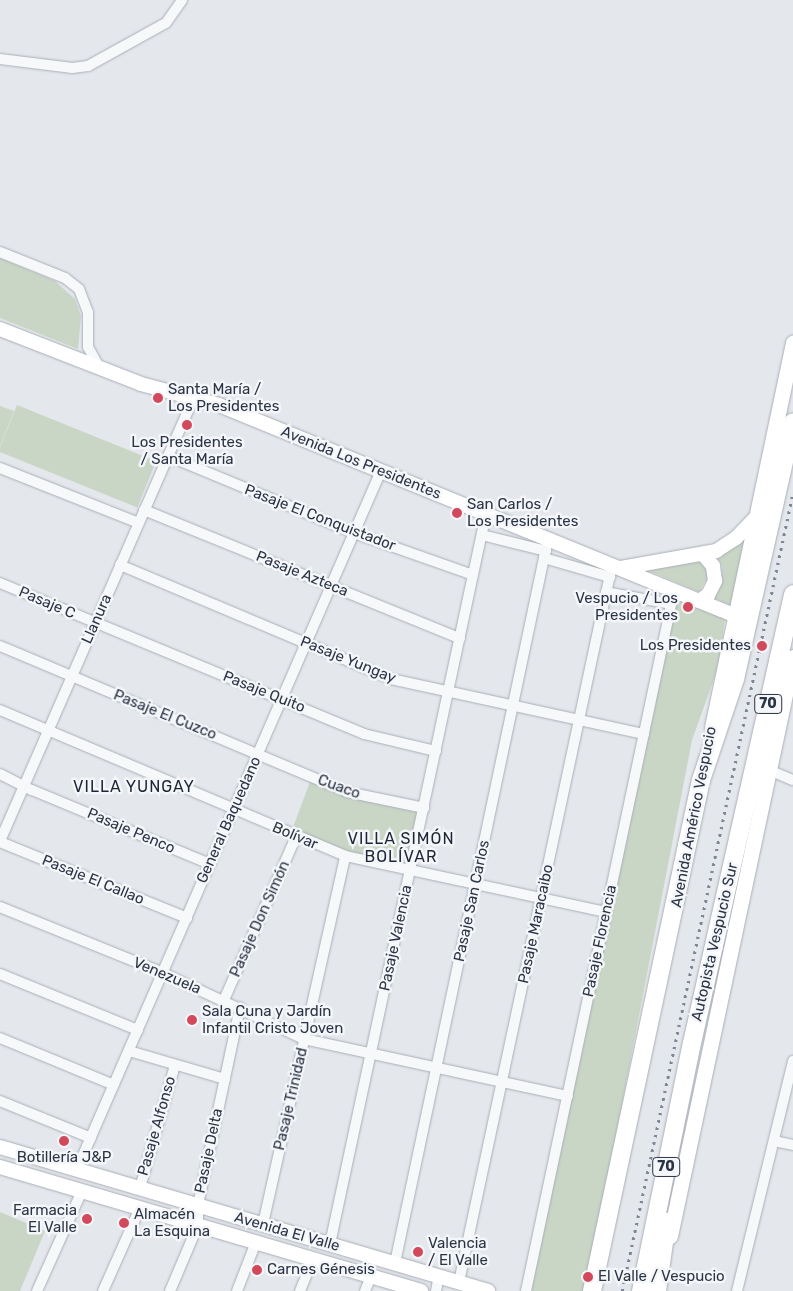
<!DOCTYPE html>
<html>
<head>
<meta charset="utf-8">
<style>
  body { margin:0 }
  #map { position:relative; width:793px; height:1291px; overflow:hidden; background:#e4e7ec; font-family:Rubik,sans-serif }
  div>[style] { position:absolute }
  [style*='--x'] { left:calc(var(--x)*1px); top:calc(var(--y)*1px); width:calc(var(--w)*1px); rotate:calc(var(--a)*1deg) }
  .green>* { inset:0; background:#c9d6c5; transform-origin:0 0 }
  .roads { filter:drop-shadow(0 0 1px #a9aeb7) drop-shadow(0 0 1px #a9aeb7) }
  .street>* { height:10px; margin:-5px; padding:0 5px; transform-origin:5px; border-radius:5px; background:#f7f8fa }
  .secondary>* { height:14px; margin:-7px; padding:0 7px; transform-origin:7px; border-radius:7px; background:#fff }
  .primary>* { height:15px; margin:-7.5px; padding:0 7.5px; transform-origin:7.5px; border-radius:7.5px; background:#fff }
  .highway>* { height:18px; margin:-9px; padding:0 9px; transform-origin:9px; border-radius:9px; background:#fff }
  .rail>* { height:2.5px; margin-top:-1.25px; transform-origin:0; background:repeating-linear-gradient(90deg,#7d8696 0 2.5px,transparent 0 7.5px) }
  .dots>* { width:14px; height:14px; translate:-50% -50%; box-sizing:border-box; border:2px solid #f4f6f9; border-radius:50% }
  span { translate:-50% -50%; white-space:nowrap; text-align:center; line-height:1.15; -webkit-text-stroke:5px #f4f6f9; paint-order:stroke }
  .shield-label span { padding:1px 4px; background:#f4f6f9; border:1px solid; border-radius:4px; -webkit-text-stroke-width:0 }
  .shield-label { font-size:14px; color:#2b3445; font-weight:700 }
  .poi-label { font-size:15px; color:#2b3445 }
  .left { translate:0 -50%; text-align:left }
  .right { translate:-100% -50%; text-align:right }
  .street-label { font-size:15px; color:#2b3445 }
  .neighbourhood-label { font-size:16px; color:#1d2536; letter-spacing:1px }
</style>
</head>
<body>
<div id="map">
  <div class="green">
    <i style="clip-path:polygon(0 258px,55px 281px,75px 299px,81px 316px,78px 349px,0 318px)"></i>
    <i style="left:17px;top:405px;width:150px;height:50px;rotate:22deg"></i>
    <i style="clip-path:polygon(0 406px,14px 411px,0 446px)"></i>
    <i style="clip-path:polygon(748px 530px,732px 606px,712px 597px,722px 578px,722px 566px,716px 555px)"></i>
    <i style="clip-path:polygon(696px 558px,705px 565px,708px 577px,699px 592px,642px 568px)"></i>
    <i style="clip-path:polygon(676px 598px,725px 619px,718px 668px,692px 740px,586px 1291px,529px 1291px)"></i>
    <i style="clip-path:polygon(311px 779px,418px 808px,408px 864px,343px 851px,292px 830px)"></i>
    <i style="clip-path:polygon(0 1212px,45px 1231px,20px 1291px,0 1291px)"></i>
  </div>
  <div class="roads">
    <div class="street">
      <i style="--x:0;--y:59;--w:73;--a:7.1"></i>
      <i style="--x:72;--y:68;--w:16;--a:-7"></i>
      <i style="--x:88;--y:66;--w:89;--a:-28.9"></i>
      <i style="--x:166;--y:23;--w:28;--a:-55"></i>
      <i style="--x:0;--y:252;--w:70;--a:21.8"></i>
      <i style="--x:65;--y:278;--w:18;--a:38"></i>
      <i style="--x:79;--y:289;--w:25;--a:69"></i>
      <i style="--x:88;--y:312;--w:35;--a:90"></i>
      <i style="--x:88;--y:347;--w:23;--a:61"></i>
      <i style="--x:168;--y:456;--w:201;--a:22.5"></i>
      <i style="--x:354;--y:533;--w:126;--a:19.4"></i>
      <i style="--x:0;--y:468;--w:149;--a:21.6"></i>
      <i style="--x:144;--y:510;--w:341;--a:22.1"></i>
      <i style="--x:482;--y:535;--w:66;--a:14"></i>
      <i style="--x:544;--y:558;--w:69;--a:16.1"></i>
      <i style="--x:120;--y:565;--w:294;--a:22.8"></i>
      <i style="--x:391;--y:679;--w:259;--a:12.3"></i>
      <i style="--x:0;--y:583;--w:394;--a:22.5"></i>
      <i style="--x:364;--y:734;--w:74;--a:13.3"></i>
      <i style="--x:606;--y:592;--w:66;--a:10.5"></i>
      <i style="--x:0;--y:646;--w:376;--a:22.8"></i>
      <i style="--x:347;--y:792;--w:79;--a:11.7"></i>
      <i style="--x:0;--y:710;--w:375;--a:22.9"></i>
      <i style="--x:345;--y:856;--w:267;--a:12.1"></i>
      <i style="--x:769;--y:770;--w:26;--a:23"></i>
      <i style="--x:0;--y:774;--w:36;--a:27"></i>
      <i style="--x:32;--y:790;--w:193;--a:22.6"></i>
      <i style="--x:0;--y:841;--w:485;--a:-66.4"></i>
      <i style="--x:0;--y:842;--w:202;--a:22.1"></i>
      <i style="--x:0;--y:907;--w:176;--a:22"></i>
      <i style="--x:163;--y:973;--w:156;--a:25.1"></i>
      <i style="--x:304;--y:1039;--w:270;--a:12.2"></i>
      <i style="--x:0;--y:974;--w:149;--a:22.1"></i>
      <i style="--x:224;--y:1000;--w:178;--a:-66.2"></i>
      <i style="--x:0;--y:1038;--w:123;--a:22.4"></i>
      <i style="--x:129;--y:1051;--w:100;--a:16.3"></i>
      <i style="--x:0;--y:1101;--w:98;--a:22.1"></i>
      <i style="--x:774;--y:1141;--w:19;--a:12"></i>
      <i style="--x:77;--y:1169;--w:761;--a:-66.47"></i>
      <i style="--x:140;--y:1188;--w:128;--a:-74.1"></i>
      <i style="--x:263;--y:1224;--w:377;--a:-77.4"></i>
      <i style="--x:330;--y:1244;--w:746;--a:-77.94"></i>
      <i style="--x:395;--y:1263;--w:740;--a:-78.07"></i>
      <i style="--x:459;--y:1282;--w:733;--a:-77.95"></i>
      <i style="--x:37;--y:1291;--w:110;--a:-65.8"></i>
      <i style="--x:103;--y:1291;--w:91;--a:-66"></i>
      <i style="--x:170;--y:1291;--w:72;--a:-67"></i>
      <i style="--x:198;--y:1225;--w:20;--a:-90"></i>
      <i style="--x:198;--y:1205;--w:202;--a:-78"></i>
      <i style="--x:237;--y:1291;--w:53;--a:-68.8"></i>
      <i style="--x:300;--y:1291;--w:35;--a:-68"></i>
      <i style="--x:365;--y:1291;--w:16;--a:-68"></i>
      <i style="--x:436;--y:1291;--w:15;--a:-79"></i>
      <i style="--x:526;--y:1291;--w:715;--a:-78.06"></i>
      <i style="--x:737;--y:1291;--w:237;--a:-76.3"></i>
    </div>
    <div class="secondary">
      <i style="--x:0;--y:329;--w:151;--a:21.3"></i>
      <i style="--x:141;--y:384;--w:81;--a:15.1"></i>
      <i style="--x:219;--y:405;--w:558;--a:22.2"></i>
      <i style="--x:621;--y:568;--w:97;--a:-10.1"></i>
      <i style="--x:716;--y:551;--w:24;--a:-33"></i>
      <i style="--x:736;--y:538;--w:32;--a:-46"></i>
      <i style="--x:699;--y:601;--w:11;--a:-34"></i>
      <i style="--x:708;--y:595;--w:16;--a:-63"></i>
      <i style="--x:715;--y:581;--w:15;--a:-98"></i>
      <i style="--x:713;--y:566;--w:16;--a:-130"></i>
      <i style="--x:0;--y:1147;--w:509;--a:16.44"></i>
      <i style="--x:0;--y:1167;--w:439;--a:16.4"></i>
    </div>
    <div class="primary">
      <i style="--x:712;--y:727;--w:393;--a:-78.1"></i>
      <i style="--x:670;--y:1236;--w:592;--a:-78.01"></i>
    </div>
    <div class="highway">
      <i style="--x:592;--y:1291;--w:522;--a:-77.96"></i>
      <i style="--x:701;--y:780;--w:107;--a:-71.4"></i>
      <i style="--x:735;--y:679;--w:263;--a:-77.3"></i>
      <i style="--x:641;--y:1291;--w:253;--a:-78.4"></i>
      <i style="--x:692;--y:1043;--w:460;--a:-77.3"></i>
      <i style="--x:657;--y:1291;--w:70;--a:-81.8"></i>
    </div>
  </div>
  <div class="rail">
    <i style="--x:622;--y:1291;--w:817;--a:-77.92"></i>
  </div>
  <div class="dots">
    <i style="left:158px;top:398px;background:#d1495b"></i>
    <i style="left:187px;top:425px;background:#d1495b"></i>
    <i style="left:457px;top:513px;background:#d1495b"></i>
    <i style="left:688px;top:607px;background:#d1495b"></i>
    <i style="left:762px;top:646px;background:#d1495b"></i>
    <i style="left:192px;top:1020px;background:#d1495b"></i>
    <i style="left:64px;top:1141px;background:#d1495b"></i>
    <i style="left:87px;top:1219px;background:#d1495b"></i>
    <i style="left:124px;top:1223px;background:#d1495b"></i>
    <i style="left:418px;top:1252px;background:#d1495b"></i>
    <i style="left:257px;top:1270px;background:#d1495b"></i>
    <i style="left:588px;top:1277px;background:#d1495b"></i>
  </div>
  <div class="shield-label">
    <span style="left:768px;top:704px">70</span>
    <span style="left:666px;top:1167px">70</span>
  </div>
  <div class="poi-label">
    <span class="left" style="left:168px;top:398px">Santa María /<br>Los Presidentes</span>
    <span style="left:187px;top:451px">Los Presidentes<br>/ Santa María</span>
    <span class="left" style="left:467px;top:513px">San Carlos /<br>Los Presidentes</span>
    <span class="right" style="left:678px;top:607px">Vespucio / Los<br>Presidentes</span>
    <span class="right" style="left:751px;top:646px">Los Presidentes</span>
    <span class="left" style="left:202px;top:1020px">Sala Cuna y Jardín<br>Infantil Cristo Joven</span>
    <span style="left:64px;top:1158px">Botillería J&amp;P</span>
    <span class="right" style="left:77px;top:1219px">Farmacia<br>El Valle</span>
    <span class="left" style="left:134px;top:1223px">Almacén<br>La Esquina</span>
    <span class="left" style="left:428px;top:1252px">Valencia<br>/ El Valle</span>
    <span class="left" style="left:267px;top:1270px">Carnes Génesis</span>
    <span class="left" style="left:598px;top:1277px">El Valle / Vespucio</span>
  </div>
  <div class="street-label">
    <span style="left:361px;top:463px;rotate:22deg">Avenida Los Presidentes</span>
    <span style="left:320px;top:518px;rotate:21deg">Pasaje El Conquistador</span>
    <span style="left:302px;top:574px;rotate:22deg">Pasaje Azteca</span>
    <span style="left:47px;top:603px;rotate:23deg">Pasaje C</span>
    <span style="left:97px;top:619px;rotate:-66deg">Llanura</span>
    <span style="left:348px;top:660px;rotate:22deg">Pasaje Yungay</span>
    <span style="left:264px;top:692px;rotate:22deg">Pasaje Quito</span>
    <span style="left:165px;top:715px;rotate:22deg">Pasaje El Cuzco</span>
    <span style="left:339px;top:787px;rotate:20deg">Cuaco</span>
    <span style="left:694px;top:817px;rotate:-79deg">Avenida Américo Vespucio</span>
    <span style="left:229px;top:820px;rotate:-66deg">General Baquedano</span>
    <span style="left:131px;top:831px;rotate:23deg">Pasaje Penco</span>
    <span style="left:295px;top:836px;rotate:23deg">Bolívar</span>
    <span style="left:93px;top:880px;rotate:22deg">Pasaje El Callao</span>
    <span style="left:472px;top:901px;rotate:-78deg">Pasaje San Carlos</span>
    <span style="left:260px;top:919px;rotate:-66deg">Pasaje Don Simón</span>
    <span style="left:536px;top:924px;rotate:-78deg">Pasaje Maracaibo</span>
    <span style="left:396px;top:938px;rotate:-78deg">Pasaje Valencia</span>
    <span style="left:600px;top:941px;rotate:-78deg">Pasaje Florencia</span>
    <span style="left:715px;top:942px;rotate:-77deg">Autopista Vespucio Sur</span>
    <span style="left:167px;top:976px;rotate:23deg">Venezuela</span>
    <span style="left:291px;top:1099px;rotate:-77deg">Pasaje Trinidad</span>
    <span style="left:157px;top:1126px;rotate:-74deg">Pasaje Alfonso</span>
    <span style="left:209px;top:1151px;rotate:-78deg">Pasaje Delta</span>
    <span style="left:287px;top:1232px;rotate:16deg">Avenida El Valle</span>
  </div>
  <div class="neighbourhood-label">
    <span style="left:134px;top:787px">VILLA YUNGAY</span>
    <span style="left:401px;top:848px">VILLA SIMÓN<br>BOLÍVAR</span>
  </div>
</div>
</body>
</html>
